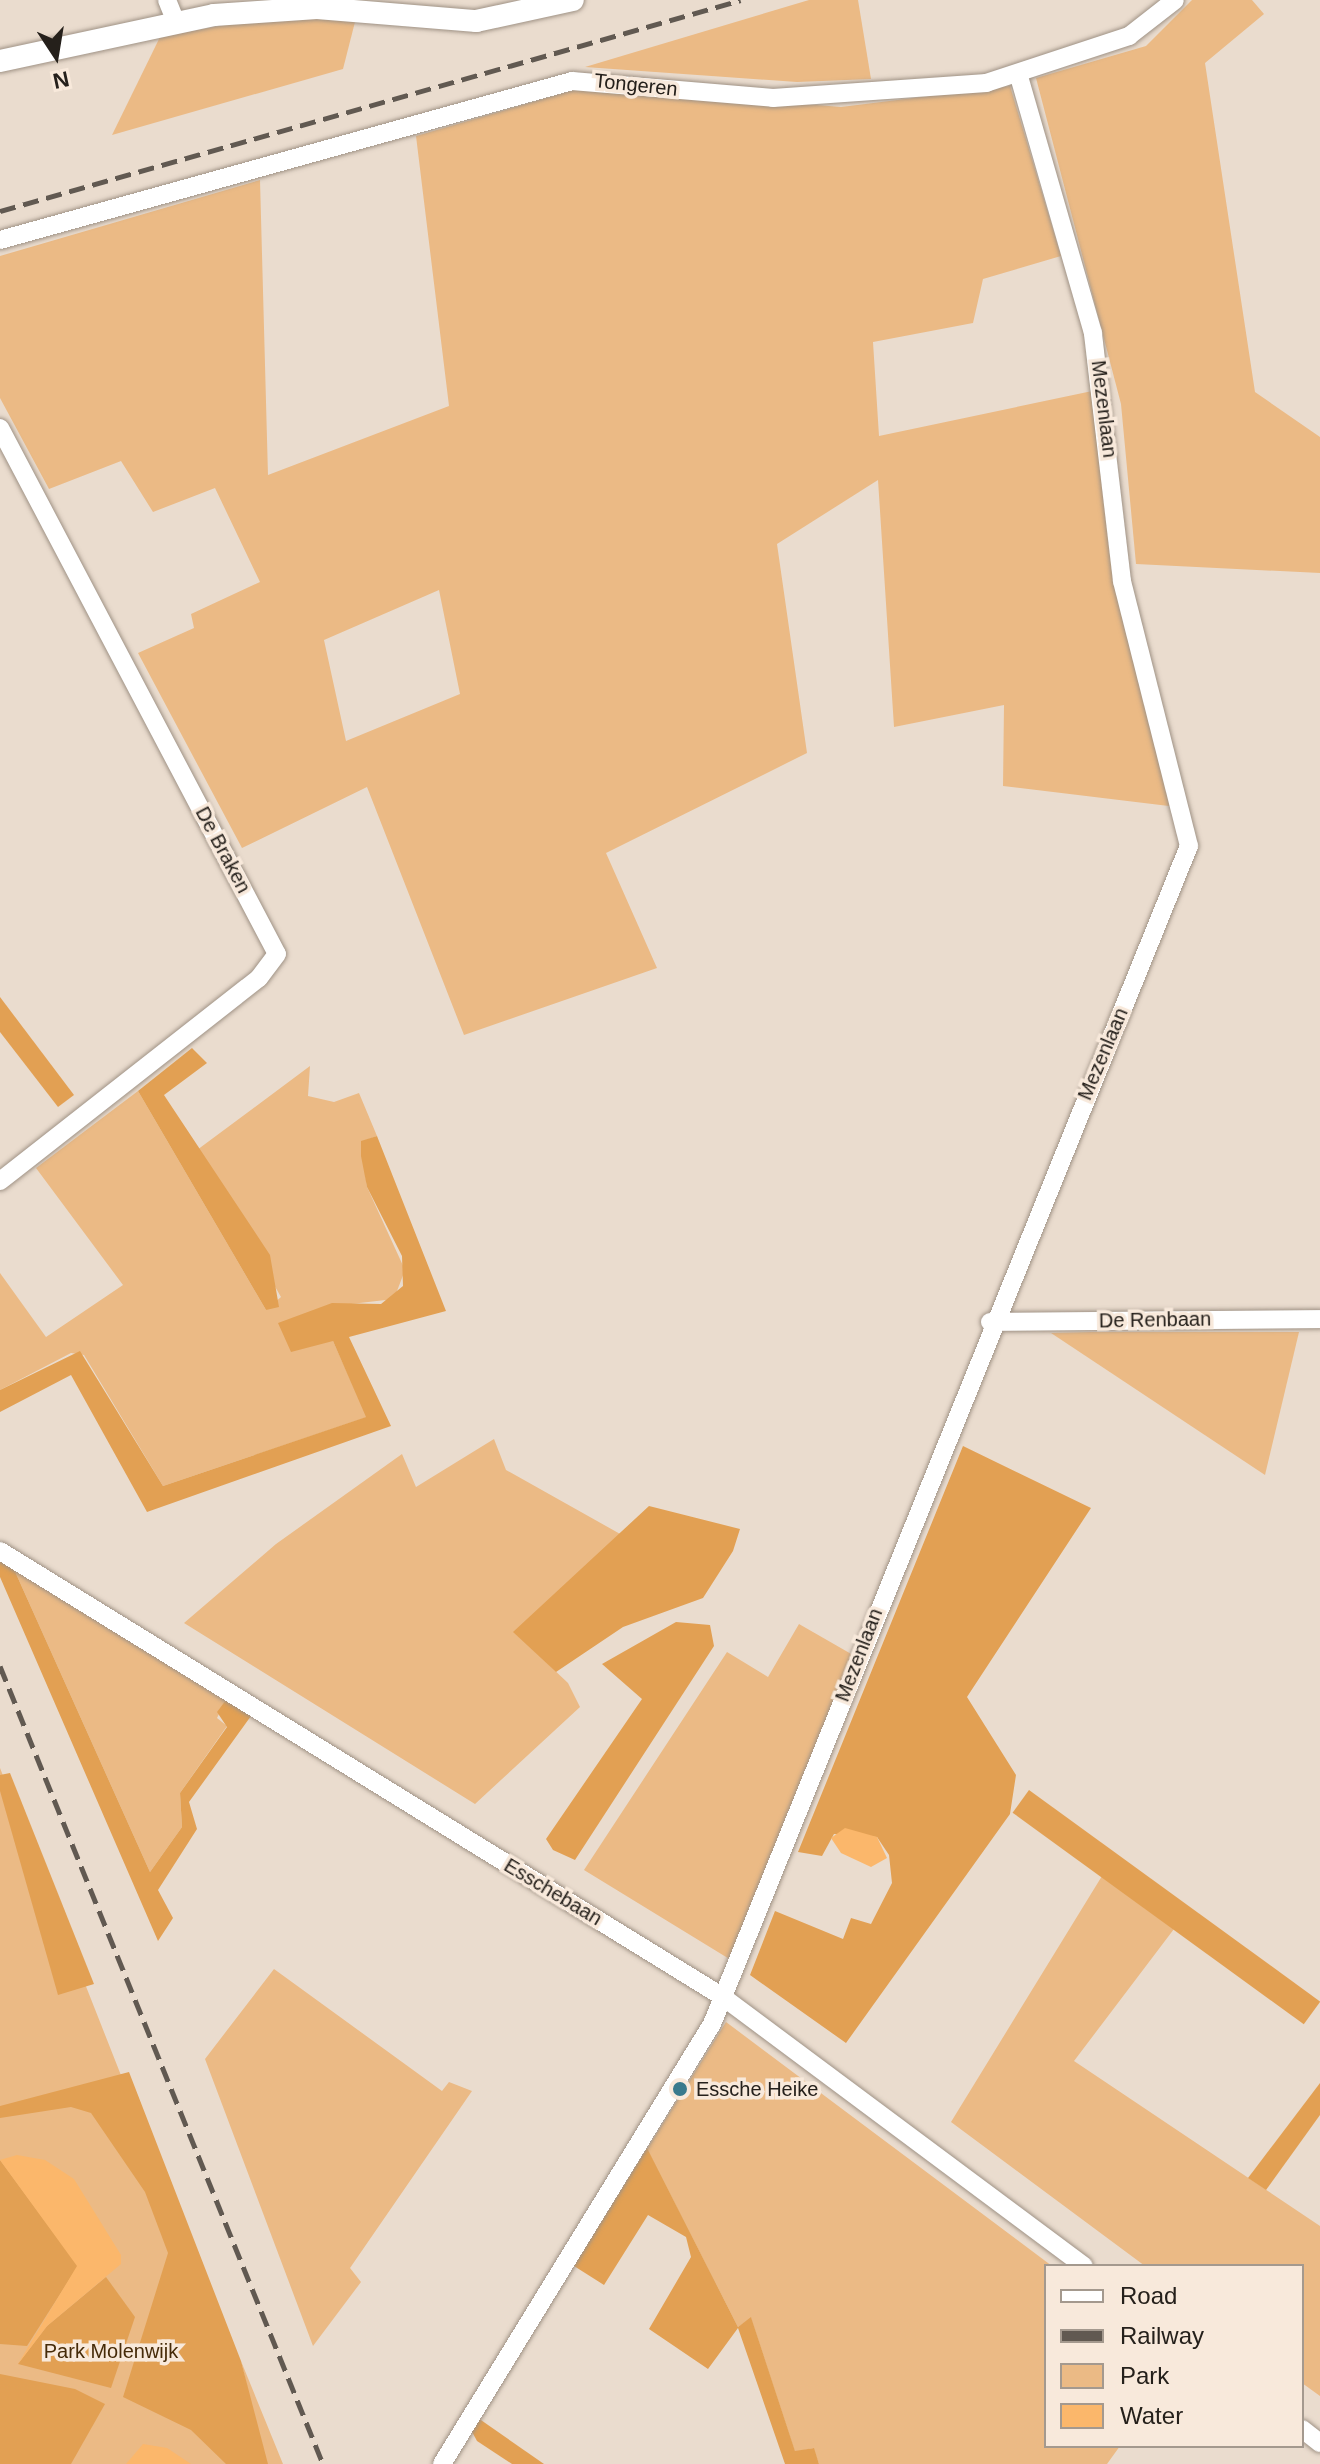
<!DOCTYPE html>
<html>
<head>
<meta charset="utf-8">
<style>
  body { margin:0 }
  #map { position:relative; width:1320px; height:2464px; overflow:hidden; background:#eadcce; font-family:Helvetica,sans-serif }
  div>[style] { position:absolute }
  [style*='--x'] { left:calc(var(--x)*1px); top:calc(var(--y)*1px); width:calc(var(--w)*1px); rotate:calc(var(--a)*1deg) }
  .green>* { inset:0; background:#ebba85 }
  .forest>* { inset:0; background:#e2a053; transform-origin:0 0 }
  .water>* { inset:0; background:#fbb76b }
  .roads { filter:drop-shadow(0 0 2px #9f9285) drop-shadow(0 0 2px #9f9285) }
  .minor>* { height:18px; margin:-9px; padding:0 9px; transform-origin:9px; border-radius:9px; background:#fff }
  .major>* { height:22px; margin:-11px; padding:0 11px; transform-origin:11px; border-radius:11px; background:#fff }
  .rail>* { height:5px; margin-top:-2.5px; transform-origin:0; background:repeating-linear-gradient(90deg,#615951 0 16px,transparent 0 24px) }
  .dots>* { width:22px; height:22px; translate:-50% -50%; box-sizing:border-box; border:4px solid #f8e9db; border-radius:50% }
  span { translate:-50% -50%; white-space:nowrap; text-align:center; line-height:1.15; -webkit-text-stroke:7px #f8e9db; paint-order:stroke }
  .street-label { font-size:20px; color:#25201b }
  .poi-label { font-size:20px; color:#25201b }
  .left { translate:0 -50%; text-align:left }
  .park-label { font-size:20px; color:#462b09 }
  .legend { position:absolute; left:1044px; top:2264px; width:260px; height:184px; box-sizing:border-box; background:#f8e9db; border:2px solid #a4998e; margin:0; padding:10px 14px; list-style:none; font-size:24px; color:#25201b }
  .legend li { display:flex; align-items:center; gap:16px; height:40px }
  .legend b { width:40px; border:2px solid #a4998e }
  .north { position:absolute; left:16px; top:16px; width:80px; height:80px; -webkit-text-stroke:6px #f8e9db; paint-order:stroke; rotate:168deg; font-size:22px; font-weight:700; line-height:32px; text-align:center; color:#25201b }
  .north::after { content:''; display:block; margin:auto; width:28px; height:36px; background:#25201b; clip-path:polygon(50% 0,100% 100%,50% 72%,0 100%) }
</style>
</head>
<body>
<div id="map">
  <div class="green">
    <i style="clip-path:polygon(809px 0,858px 0,871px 79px,797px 82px,585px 67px)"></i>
    <i style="clip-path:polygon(1192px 0,1252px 0,1264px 14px,1205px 63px,1255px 392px,1320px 437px,1320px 573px,1136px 564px,1121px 404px,1036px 78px,1146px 46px)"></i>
    <i style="clip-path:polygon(268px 17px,356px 18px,343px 69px,112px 135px,160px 37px)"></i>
    <i style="clip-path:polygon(evenodd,588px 86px,841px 107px,1010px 86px,1061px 256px,983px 279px,973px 323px,873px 342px,879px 436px,1097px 390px,1123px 623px,1177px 807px,1003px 786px,1004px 705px,894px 727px,878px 480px,777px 544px,807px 753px,606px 853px,657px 968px,464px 1035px,367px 787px,242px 848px,138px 653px,194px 628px,191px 614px,260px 582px,215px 488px,153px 512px,121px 461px,49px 489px,0 398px,0 256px,260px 180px,268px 475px,449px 406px,416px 136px,588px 86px,439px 590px,460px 694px,346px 741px,324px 640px,439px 590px)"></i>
    <i style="clip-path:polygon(310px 1066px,308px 1096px,334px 1102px,359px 1093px,377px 1136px,361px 1142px,367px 1187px,405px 1270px,394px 1299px,351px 1304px,333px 1341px,367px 1417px,163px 1486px,84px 1355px,71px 1353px,0 1390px,0 1273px,46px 1337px,123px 1285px,36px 1168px,138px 1091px,266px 1310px,281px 1297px,197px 1150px)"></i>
    <i style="clip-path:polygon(1299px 1332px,1265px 1475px,1051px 1333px,1092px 1332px)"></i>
    <i style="clip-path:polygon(494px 1439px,506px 1470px,622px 1535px,514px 1632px,568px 1683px,580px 1707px,475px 1804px,184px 1623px,276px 1544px,402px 1454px,416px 1487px)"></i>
    <i style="clip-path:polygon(13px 1567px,226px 1700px,217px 1718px,227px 1726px,180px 1793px,182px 1827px,150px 1872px)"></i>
    <i style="clip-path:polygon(799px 1624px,853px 1655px,731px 1960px,584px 1870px,727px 1652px,768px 1677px)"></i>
    <i style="clip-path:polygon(0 1768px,252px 2408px,241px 2361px,283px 2464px,0 2464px)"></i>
    <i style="clip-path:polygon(1102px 1876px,1174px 1929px,1074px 2061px,1320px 2226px,1320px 2396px,1302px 2383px,1302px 2266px,1145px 2266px,951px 2122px)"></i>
    <i style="clip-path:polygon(274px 1969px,442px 2091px,449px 2082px,472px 2091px,350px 2268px,361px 2282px,313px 2346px,205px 2059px)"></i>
    <i style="clip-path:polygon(726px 2022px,1052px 2266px,1046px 2266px,1046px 2446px,1120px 2446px,1107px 2464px,819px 2464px,813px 2448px,795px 2452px,751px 2318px,738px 2327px,647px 2149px)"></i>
  </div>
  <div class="forest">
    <i style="clip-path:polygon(0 997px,74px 1095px,58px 1107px,0 1032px)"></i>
    <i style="clip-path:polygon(192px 1048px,207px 1063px,164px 1095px,270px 1255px,279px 1307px,266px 1310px,138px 1091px)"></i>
    <i style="clip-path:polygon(377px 1136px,446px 1311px,349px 1337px,391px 1426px,147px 1512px,71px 1375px,0 1412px,0 1390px,80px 1351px,163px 1486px,366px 1417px,333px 1341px,291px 1352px,278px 1323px,332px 1303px,381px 1304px,403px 1286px,402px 1256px,367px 1187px,361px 1156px,361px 1141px)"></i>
    <i style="clip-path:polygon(963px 1446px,1091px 1508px,967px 1697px,1016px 1775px,1010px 1814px,846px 2043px,750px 1975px,775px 1911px,843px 1939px,851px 1918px,871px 1924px,892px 1883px,889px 1855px,877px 1837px,834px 1834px,822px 1856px,798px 1852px)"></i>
    <i style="clip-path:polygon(649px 1506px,740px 1529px,733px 1551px,703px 1598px,623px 1627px,556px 1672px,513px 1632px)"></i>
    <i style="clip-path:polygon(0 1559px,13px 1567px,150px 1872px,182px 1827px,180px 1793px,227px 1727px,217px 1712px,226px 1700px,251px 1716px,189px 1802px,197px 1829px,158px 1890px,173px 1918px,158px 1941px,0 1577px)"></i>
    <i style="clip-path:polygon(676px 1622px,710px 1625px,714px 1646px,575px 1860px,553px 1850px,546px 1839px,642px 1699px,602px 1664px)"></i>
    <i style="clip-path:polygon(10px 1773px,94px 1984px,58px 1995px,0 1791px,0 1775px)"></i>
    <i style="left:1029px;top:1790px;width:360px;height:28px;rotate:36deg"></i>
    <i style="clip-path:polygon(129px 2072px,241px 2361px,268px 2464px,226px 2464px,191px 2430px,123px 2397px,168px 2253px,145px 2192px,91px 2113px,71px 2107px,0 2118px,0 2106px)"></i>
    <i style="clip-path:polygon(1320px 2083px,1320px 2115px,1266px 2190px,1248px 2178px)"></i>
    <i style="clip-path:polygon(647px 2148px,738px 2327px,751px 2317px,795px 2451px,814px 2448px,819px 2464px,785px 2464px,738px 2328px,708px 2369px,649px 2329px,691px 2257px,686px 2237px,648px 2215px,604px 2285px,574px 2266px)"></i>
    <i style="clip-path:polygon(0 2160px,78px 2266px,27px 2346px,0 2344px)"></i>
    <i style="clip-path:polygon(106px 2277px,135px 2317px,111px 2388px,18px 2364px,47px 2326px)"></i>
    <i style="clip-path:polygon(0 2374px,75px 2389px,105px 2404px,71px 2464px,0 2464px)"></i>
    <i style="clip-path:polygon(478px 2418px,544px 2464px,512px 2464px,477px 2441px,471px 2430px)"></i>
  </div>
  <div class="water">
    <i style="clip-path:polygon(845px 1828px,877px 1837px,887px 1858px,871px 1867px,841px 1853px,831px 1838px)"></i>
    <i style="clip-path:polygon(17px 2155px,45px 2160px,74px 2179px,121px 2255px,121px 2264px,47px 2326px,18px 2364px,77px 2266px,0 2160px)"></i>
    <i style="clip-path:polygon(143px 2444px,167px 2448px,191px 2464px,126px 2464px)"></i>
  </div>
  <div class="roads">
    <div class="minor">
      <i style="--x:167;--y:0;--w:24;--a:68"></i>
      <i style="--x:0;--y:240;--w:594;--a:-15.53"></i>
      <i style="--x:572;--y:81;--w:202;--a:4.8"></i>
      <i style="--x:773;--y:98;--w:214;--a:-4"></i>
      <i style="--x:986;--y:83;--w:151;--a:-18.2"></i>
      <i style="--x:1129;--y:36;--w:58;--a:-38"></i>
      <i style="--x:0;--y:428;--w:594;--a:62.23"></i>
      <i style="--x:277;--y:954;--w:30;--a:127"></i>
      <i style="--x:259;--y:978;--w:329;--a:141.9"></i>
      <i style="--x:990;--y:1322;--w:330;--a:-0.5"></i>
      <i style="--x:0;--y:1551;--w:849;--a:31.67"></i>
      <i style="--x:723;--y:1997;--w:450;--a:36.7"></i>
      <i style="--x:1302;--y:2429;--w:23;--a:38"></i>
      <i style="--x:442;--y:2464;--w:516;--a:-58.47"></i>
      <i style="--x:712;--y:2024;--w:1271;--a:-67.96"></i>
      <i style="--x:1189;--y:846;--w:273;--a:-104.2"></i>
      <i style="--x:1122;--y:581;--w:250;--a:-96.7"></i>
      <i style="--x:1093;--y:333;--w:267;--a:-106.1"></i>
    </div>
    <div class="major">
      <i style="--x:0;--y:61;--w:219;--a:-12.1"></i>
      <i style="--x:214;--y:15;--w:103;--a:-3.9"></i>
      <i style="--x:317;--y:8;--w:160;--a:4.7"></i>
      <i style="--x:476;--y:21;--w:99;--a:-12.2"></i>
    </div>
  </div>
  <div class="rail">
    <i style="--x:0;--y:211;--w:770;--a:-15.89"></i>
    <i style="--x:0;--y:1666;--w:861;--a:67.96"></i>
  </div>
  <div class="dots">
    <i style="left:680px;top:2089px;background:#397a8d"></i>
  </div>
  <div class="street-label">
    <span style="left:636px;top:85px;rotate:6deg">Tongeren</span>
    <span style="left:1104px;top:409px;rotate:83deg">Mezenlaan</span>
    <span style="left:223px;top:850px;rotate:62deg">De Braken</span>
    <span style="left:1103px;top:1054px;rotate:-67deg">Mezenlaan</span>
    <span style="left:1155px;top:1320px;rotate:-1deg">De Renbaan</span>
    <span style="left:859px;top:1655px;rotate:-69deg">Mezenlaan</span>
    <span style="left:553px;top:1892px;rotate:31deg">Esschebaan</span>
  </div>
  <div class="poi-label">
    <span class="left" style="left:696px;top:2089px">Essche Heike</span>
  </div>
  <div class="park-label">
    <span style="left:111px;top:2351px">Park Molenwijk</span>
  </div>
  <ul class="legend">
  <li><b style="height:10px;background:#fff"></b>Road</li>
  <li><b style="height:10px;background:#615951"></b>Railway</li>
  <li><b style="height:22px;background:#ebba85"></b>Park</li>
  <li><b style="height:22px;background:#fbb76b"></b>Water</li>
  </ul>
  <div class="north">N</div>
</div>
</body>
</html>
